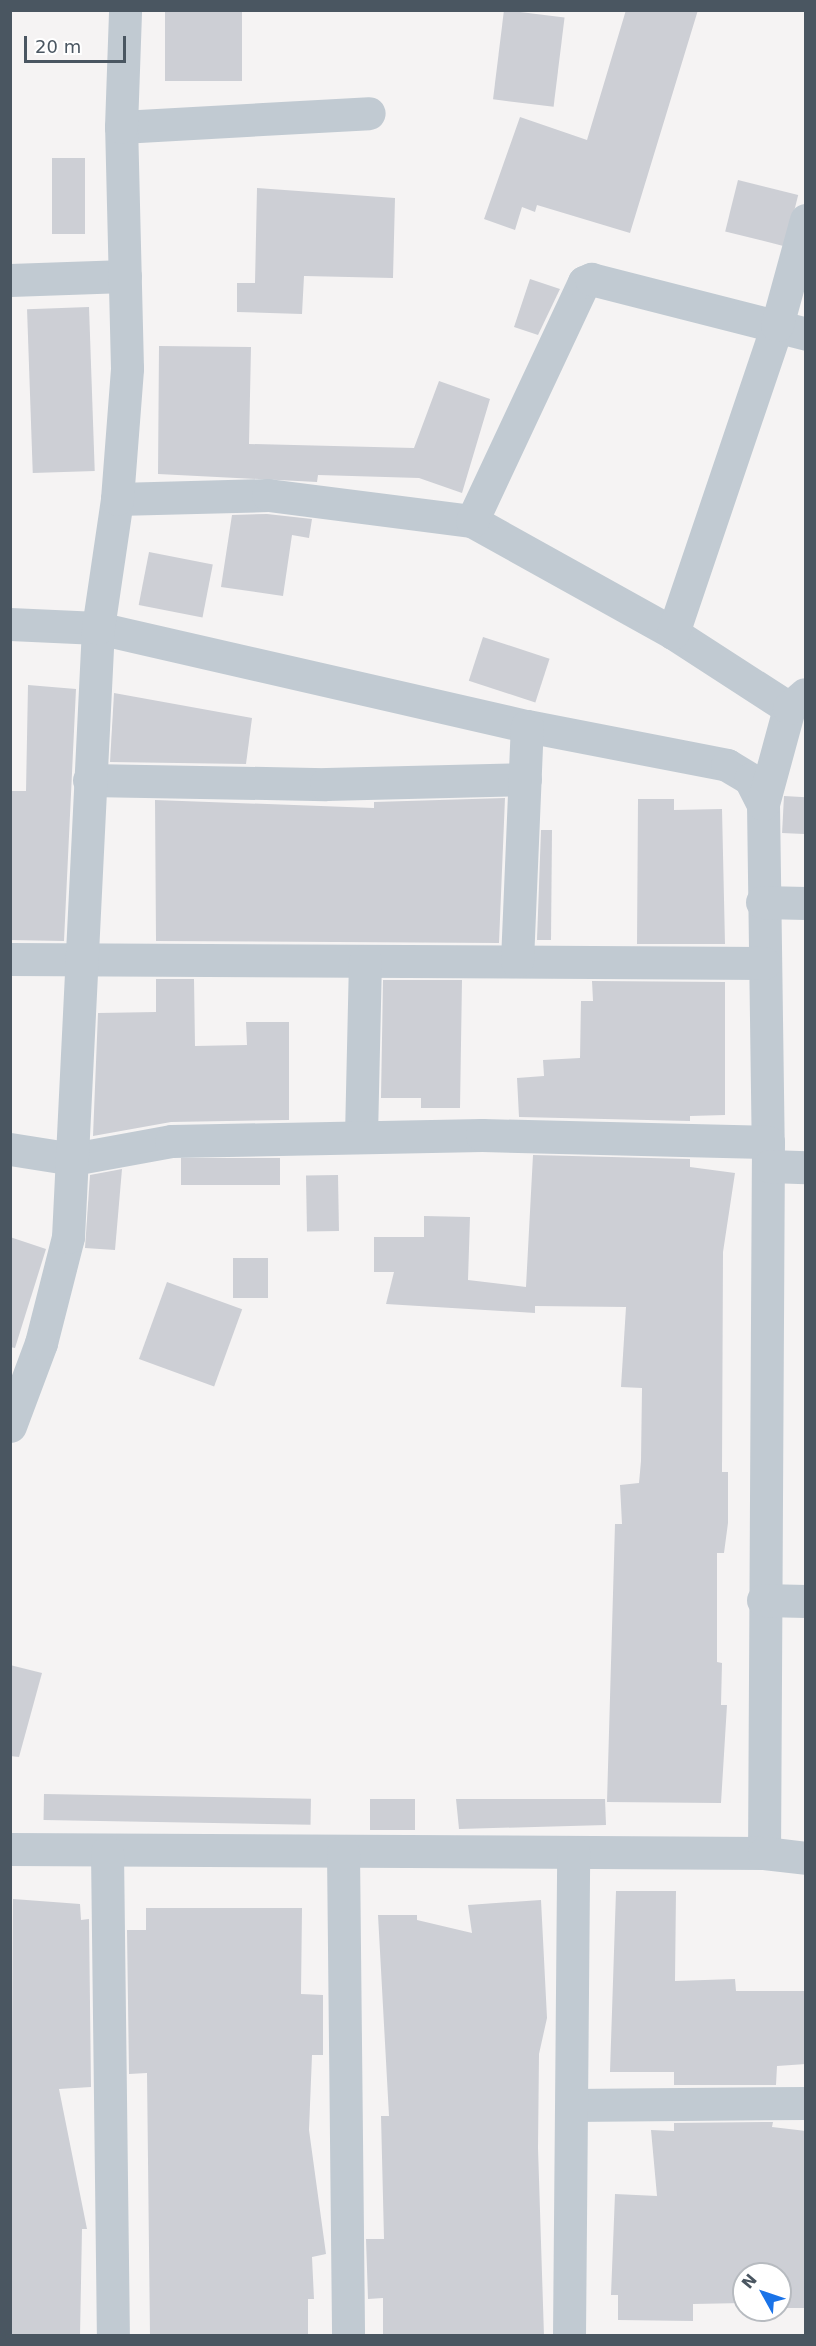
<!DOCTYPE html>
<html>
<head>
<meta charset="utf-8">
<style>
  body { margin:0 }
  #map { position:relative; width:816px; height:2346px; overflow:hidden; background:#f5f3f3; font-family:"DejaVu Sans",sans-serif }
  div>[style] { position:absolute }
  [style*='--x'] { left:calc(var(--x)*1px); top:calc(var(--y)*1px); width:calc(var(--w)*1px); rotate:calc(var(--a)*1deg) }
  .building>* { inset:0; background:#cdcfd5; transform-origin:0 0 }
  .minor>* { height:33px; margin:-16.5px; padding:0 16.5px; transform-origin:16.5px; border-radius:16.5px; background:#c1cad2 }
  span { translate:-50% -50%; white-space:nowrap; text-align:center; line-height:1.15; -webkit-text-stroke:4.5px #fff; paint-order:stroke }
  .frame { position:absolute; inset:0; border:12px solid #4a5661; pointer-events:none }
  .north { position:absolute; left:732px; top:2262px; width:60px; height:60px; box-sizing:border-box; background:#fff; border:2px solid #b7bbc0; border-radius:50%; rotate:310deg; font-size:16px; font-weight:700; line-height:24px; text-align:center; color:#4a5661 }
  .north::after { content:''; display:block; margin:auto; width:21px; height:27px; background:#1a73e8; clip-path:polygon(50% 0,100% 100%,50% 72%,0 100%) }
  .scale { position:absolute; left:24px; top:36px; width:102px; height:27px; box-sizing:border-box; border:3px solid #4a5661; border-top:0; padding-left:8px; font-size:18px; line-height:21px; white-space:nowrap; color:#4a5661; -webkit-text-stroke:4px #fff; paint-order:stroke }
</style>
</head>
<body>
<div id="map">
  <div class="building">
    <i style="left:165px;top:10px;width:77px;height:71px"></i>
    <i style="left:504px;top:10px;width:61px;height:90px;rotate:7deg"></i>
    <i style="clip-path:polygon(626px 10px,698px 10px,630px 233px,537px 205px,535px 212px,522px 207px,515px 230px,484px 219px,520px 117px,587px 140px)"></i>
    <i style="left:52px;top:158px;width:33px;height:76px"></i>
    <i style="left:738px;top:180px;width:62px;height:53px;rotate:14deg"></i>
    <i style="clip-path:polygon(257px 188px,395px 198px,393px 278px,304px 276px,302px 314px,237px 312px,237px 283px,255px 283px)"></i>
    <i style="clip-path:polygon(530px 279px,560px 289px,538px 335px,514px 327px)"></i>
    <i style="left:89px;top:307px;width:164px;height:62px;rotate:88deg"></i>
    <i style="clip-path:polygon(159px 346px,251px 347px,249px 444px,414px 448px,439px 381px,490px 399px,462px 493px,419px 478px,318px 475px,317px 482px,158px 474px)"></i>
    <i style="clip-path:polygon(267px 514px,312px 519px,309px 538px,292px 535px,283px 596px,221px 587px,232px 515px)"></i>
    <i style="left:149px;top:552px;width:65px;height:54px;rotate:11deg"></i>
    <i style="left:483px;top:637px;width:70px;height:46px;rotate:18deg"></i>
    <i style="clip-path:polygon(28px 685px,76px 689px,64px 941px,10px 940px,10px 791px,26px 791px)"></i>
    <i style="clip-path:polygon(114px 693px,252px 718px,246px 764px,110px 762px)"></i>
    <i style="left:784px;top:796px;width:22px;height:37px;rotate:3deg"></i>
    <i style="clip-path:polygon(505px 798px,499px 943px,156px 941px,155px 800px,374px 808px,374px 802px)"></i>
    <i style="clip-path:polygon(638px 799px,674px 799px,674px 810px,722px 809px,725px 944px,637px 944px)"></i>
    <i style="clip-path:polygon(541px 830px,552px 830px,551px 940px,537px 940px)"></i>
    <i style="clip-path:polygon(156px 979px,194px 979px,195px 1046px,247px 1045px,246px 1022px,289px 1022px,289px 1120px,171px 1122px,93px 1136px,98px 1013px,156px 1012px)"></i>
    <i style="clip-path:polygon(383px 980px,462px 980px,460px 1108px,421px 1108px,421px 1098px,381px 1098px)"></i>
    <i style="clip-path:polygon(592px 981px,725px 982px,725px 1115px,690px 1116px,690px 1121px,519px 1117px,517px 1078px,544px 1076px,543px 1060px,580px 1058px,581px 1001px,593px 1001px)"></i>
    <i style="clip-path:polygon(533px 1155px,690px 1159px,690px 1167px,735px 1173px,723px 1252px,722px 1472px,728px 1472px,728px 1523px,724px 1553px,717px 1553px,717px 1662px,722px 1663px,721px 1705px,727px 1705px,721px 1803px,607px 1802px,615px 1524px,622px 1524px,620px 1485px,639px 1483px,641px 1461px,642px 1388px,621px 1387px,626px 1307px,535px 1306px,535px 1313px,386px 1304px,394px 1272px,374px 1272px,374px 1237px,424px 1237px,424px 1216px,470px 1217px,468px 1280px,526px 1287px)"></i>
    <i style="left:280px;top:1158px;width:27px;height:99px;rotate:90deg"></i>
    <i style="clip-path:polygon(122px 1169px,115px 1250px,85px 1248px,90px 1175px)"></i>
    <i style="left:338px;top:1175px;width:56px;height:32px;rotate:89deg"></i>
    <i style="clip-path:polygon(10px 1237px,46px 1249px,15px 1348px,10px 1347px)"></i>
    <i style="left:268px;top:1258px;width:40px;height:35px;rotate:90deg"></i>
    <i style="left:167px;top:1282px;width:80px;height:82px;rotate:20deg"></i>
    <i style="clip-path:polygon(10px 1665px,42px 1673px,19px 1757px,10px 1756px)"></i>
    <i style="left:44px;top:1794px;width:267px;height:26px;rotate:1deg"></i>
    <i style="left:370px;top:1799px;width:45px;height:31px"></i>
    <i style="clip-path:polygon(456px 1799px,605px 1799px,606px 1825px,459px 1829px)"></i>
    <i style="clip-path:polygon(616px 1891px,676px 1891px,675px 1981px,735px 1979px,736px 1991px,806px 1991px,806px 2064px,777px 2066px,776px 2085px,674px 2085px,674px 2072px,610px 2072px)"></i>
    <i style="clip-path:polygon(13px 1899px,80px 1904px,81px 1920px,89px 1919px,91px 2087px,59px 2089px,87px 2229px,82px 2229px,80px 2336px,10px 2336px)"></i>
    <i style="clip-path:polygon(541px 1900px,547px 2018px,539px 2054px,538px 2148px,544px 2336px,383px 2336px,383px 2298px,368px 2299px,366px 2239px,384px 2239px,381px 2116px,389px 2116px,378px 1915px,417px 1915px,417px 1920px,472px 1933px,468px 1905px)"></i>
    <i style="clip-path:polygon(146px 1908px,302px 1908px,301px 1994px,323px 1995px,323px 2055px,312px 2055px,309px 2130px,326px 2254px,312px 2257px,314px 2299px,308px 2299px,308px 2336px,150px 2336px,147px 2073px,129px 2074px,127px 1930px,146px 1930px)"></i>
    <i style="clip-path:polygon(773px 2122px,772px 2127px,806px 2131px,806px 2308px,780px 2308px,780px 2274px,744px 2274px,744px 2303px,693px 2304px,693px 2321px,618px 2320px,618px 2295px,611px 2295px,615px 2194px,657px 2196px,651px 2130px,674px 2131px,674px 2123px)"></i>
  </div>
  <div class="minor">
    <i style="--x:121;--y:127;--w:248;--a:-3.2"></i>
    <i style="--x:10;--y:280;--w:115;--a:-2"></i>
    <i style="--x:117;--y:499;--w:151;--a:-1.5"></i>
    <i style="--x:268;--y:495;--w:206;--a:7.3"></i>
    <i style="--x:472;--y:521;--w:230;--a:29.1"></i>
    <i style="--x:673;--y:633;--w:138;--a:32.9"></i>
    <i style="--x:472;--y:521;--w:264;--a:-64.9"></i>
    <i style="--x:584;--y:282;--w:8;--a:-23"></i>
    <i style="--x:591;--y:279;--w:222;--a:14.3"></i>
    <i style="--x:10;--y:624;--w:88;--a:2.6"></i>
    <i style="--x:98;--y:628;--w:440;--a:12.9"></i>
    <i style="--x:527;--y:726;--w:204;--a:11"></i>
    <i style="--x:727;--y:765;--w:27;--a:31"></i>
    <i style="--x:750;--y:779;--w:28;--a:63"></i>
    <i style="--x:763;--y:804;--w:338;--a:89.2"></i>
    <i style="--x:768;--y:1142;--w:711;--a:90.32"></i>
    <i style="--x:673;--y:633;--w:325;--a:-71.3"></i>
    <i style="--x:777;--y:325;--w:109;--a:-74.6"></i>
    <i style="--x:89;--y:780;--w:237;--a:1"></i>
    <i style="--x:326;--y:784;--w:199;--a:-1.4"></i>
    <i style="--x:763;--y:804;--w:99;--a:-74.8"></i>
    <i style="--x:789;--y:708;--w:21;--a:-41"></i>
    <i style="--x:762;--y:902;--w:44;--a:1.3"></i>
    <i style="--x:10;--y:959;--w:754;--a:0.3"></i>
    <i style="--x:517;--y:961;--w:235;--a:-87.6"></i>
    <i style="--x:361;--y:1136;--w:175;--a:-88.7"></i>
    <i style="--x:10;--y:1149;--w:64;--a:9"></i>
    <i style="--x:73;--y:1159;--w:100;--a:-10.4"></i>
    <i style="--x:171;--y:1141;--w:311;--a:-1.1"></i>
    <i style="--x:482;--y:1135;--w:286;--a:1.4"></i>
    <i style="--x:769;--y:1166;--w:37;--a:2"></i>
    <i style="--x:10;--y:1426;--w:89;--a:-69.5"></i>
    <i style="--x:41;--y:1343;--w:109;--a:-75.7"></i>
    <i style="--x:68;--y:1237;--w:610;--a:-87.18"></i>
    <i style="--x:98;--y:628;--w:130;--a:-81.6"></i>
    <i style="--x:117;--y:499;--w:131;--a:-85.6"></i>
    <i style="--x:127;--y:368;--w:241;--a:-91.4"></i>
    <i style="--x:121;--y:127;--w:117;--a:-88"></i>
    <i style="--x:763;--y:1600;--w:43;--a:1.3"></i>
    <i style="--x:10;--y:1849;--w:754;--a:0.3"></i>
    <i style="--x:764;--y:1853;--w:42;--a:6.8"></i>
    <i style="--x:107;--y:1852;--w:484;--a:89.3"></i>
    <i style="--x:343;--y:1852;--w:484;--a:89.4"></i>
    <i style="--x:572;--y:2105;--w:234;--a:-0.5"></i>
    <i style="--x:569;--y:2336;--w:484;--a:-89.5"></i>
  </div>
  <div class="frame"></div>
  <div class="north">N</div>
  <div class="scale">20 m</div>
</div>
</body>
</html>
